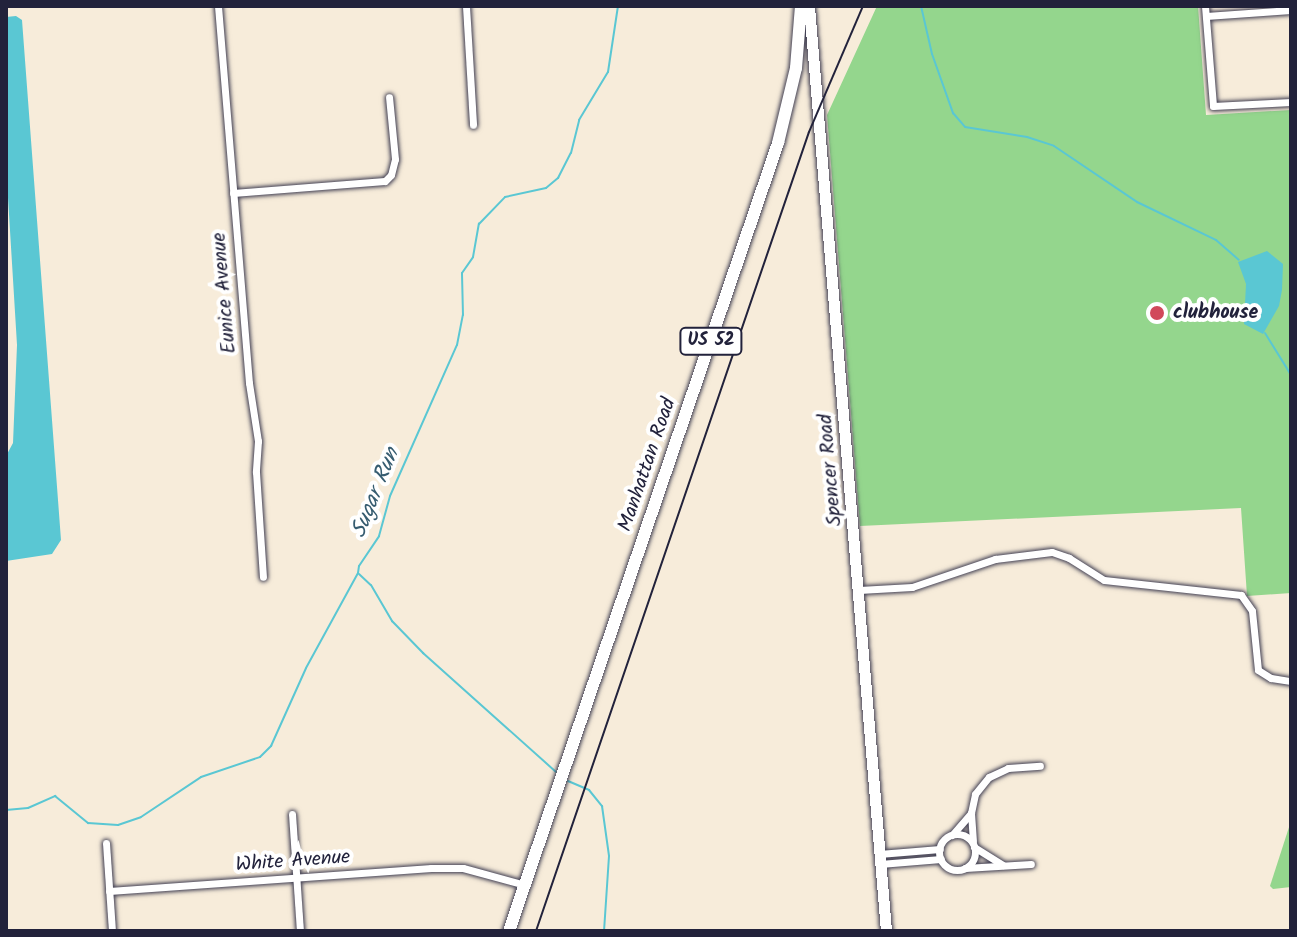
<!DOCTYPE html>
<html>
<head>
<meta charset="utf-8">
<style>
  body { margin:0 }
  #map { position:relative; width:1297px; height:937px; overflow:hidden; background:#f7ecda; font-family:Kalam,sans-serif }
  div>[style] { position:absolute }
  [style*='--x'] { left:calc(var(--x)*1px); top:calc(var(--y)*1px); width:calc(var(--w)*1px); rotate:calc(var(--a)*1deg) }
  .green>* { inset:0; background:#94d68d }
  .water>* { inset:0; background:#5ac7d3 }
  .stream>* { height:2px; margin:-1px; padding:0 1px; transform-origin:1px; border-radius:1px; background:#5ac7d3 }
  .roads { filter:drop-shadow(0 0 2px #424053) drop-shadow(0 0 2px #424053) }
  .street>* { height:7px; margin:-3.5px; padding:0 3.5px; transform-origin:3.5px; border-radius:3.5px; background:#fff }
  .street>.ring { margin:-3.5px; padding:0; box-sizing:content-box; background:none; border:7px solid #fff; border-radius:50% }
  .secondary>* { height:11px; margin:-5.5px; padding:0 5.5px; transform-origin:5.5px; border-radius:5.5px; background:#fff }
  .primary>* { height:12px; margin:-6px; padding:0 6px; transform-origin:6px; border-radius:6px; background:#fff }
  .rail>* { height:2px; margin:-1px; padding:0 1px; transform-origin:1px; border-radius:1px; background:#22223b }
  .dots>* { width:22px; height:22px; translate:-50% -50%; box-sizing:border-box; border:4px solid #fff; border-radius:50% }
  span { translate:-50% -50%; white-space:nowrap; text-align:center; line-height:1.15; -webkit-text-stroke:8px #fff; paint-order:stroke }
  .shield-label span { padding:2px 6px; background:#fff; border:2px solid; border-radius:6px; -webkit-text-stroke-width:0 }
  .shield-label { font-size:18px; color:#22223b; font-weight:700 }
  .street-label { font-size:20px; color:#22223b }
  .poi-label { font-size:20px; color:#22223b; font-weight:700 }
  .left { translate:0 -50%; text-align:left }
  .water-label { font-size:22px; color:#365c70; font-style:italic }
  .frame { position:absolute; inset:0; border:8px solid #22223b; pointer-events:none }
</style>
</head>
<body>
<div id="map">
  <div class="green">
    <i style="clip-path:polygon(877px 6px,1198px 6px,1206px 115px,1291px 110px,1291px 593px,1247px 596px,1241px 508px,860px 526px,827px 115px)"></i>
    <i style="clip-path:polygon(1291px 821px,1291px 887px,1273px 889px,1270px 886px)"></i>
  </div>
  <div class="water">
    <i style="clip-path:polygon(16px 16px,22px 20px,61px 540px,52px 554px,6px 561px,6px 456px,13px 443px,17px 345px,6px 165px,6px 17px)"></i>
    <i style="clip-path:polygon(1267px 251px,1283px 264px,1282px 290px,1279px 306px,1263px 334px,1244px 324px,1246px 284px,1238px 262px)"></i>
  </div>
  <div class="stream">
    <i style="--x:921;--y:6;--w:49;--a:77.1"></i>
    <i style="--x:932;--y:54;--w:63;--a:70.4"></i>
    <i style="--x:953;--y:113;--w:18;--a:49"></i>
    <i style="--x:965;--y:127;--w:63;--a:9.2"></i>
    <i style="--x:1027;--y:137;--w:28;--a:18"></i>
    <i style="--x:1054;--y:146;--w:100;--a:34"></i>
    <i style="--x:1137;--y:202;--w:88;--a:25.7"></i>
    <i style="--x:1216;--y:240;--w:30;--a:41"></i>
    <i style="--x:1265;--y:333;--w:49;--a:58.2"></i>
    <i style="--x:359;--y:574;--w:16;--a:43"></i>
    <i style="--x:371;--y:585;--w:42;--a:59.7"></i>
    <i style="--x:392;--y:621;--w:45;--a:45.9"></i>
    <i style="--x:423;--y:653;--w:178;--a:41.8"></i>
    <i style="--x:568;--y:781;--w:23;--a:23"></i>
    <i style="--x:589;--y:790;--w:21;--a:51"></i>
    <i style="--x:602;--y:806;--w:50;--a:82"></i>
    <i style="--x:609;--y:856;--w:75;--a:93.8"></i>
    <i style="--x:6;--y:810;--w:22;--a:-5"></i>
    <i style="--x:28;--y:808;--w:30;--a:-24"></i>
    <i style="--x:55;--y:796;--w:43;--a:39.3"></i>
    <i style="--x:88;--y:823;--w:30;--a:4"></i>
    <i style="--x:118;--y:825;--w:24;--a:-19"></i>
    <i style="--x:141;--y:817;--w:72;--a:-33.7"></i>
    <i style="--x:201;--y:777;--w:62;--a:-18.7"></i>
    <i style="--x:260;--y:757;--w:16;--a:-45"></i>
    <i style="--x:271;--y:746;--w:85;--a:-65.8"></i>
    <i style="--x:306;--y:668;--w:108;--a:-61.3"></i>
    <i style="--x:358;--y:573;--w:7;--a:-82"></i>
    <i style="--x:359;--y:566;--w:36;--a:-56"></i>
    <i style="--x:379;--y:536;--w:41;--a:-74.6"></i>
    <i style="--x:390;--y:496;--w:165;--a:-66.1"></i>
    <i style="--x:457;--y:345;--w:31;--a:-79"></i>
    <i style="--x:463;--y:315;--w:42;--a:-91.4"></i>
    <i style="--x:462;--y:273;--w:19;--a:-55"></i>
    <i style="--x:473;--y:257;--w:34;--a:-80"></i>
    <i style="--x:479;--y:224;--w:37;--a:-46"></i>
    <i style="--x:505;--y:197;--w:42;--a:-12.4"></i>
    <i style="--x:546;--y:188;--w:16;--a:-40"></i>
    <i style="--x:558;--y:178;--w:28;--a:-63"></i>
    <i style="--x:571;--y:153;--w:34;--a:-76"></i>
    <i style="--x:579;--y:120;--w:56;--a:-58.9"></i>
    <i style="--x:608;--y:72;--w:67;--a:-81.4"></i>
  </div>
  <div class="roads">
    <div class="street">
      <i style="--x:218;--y:6;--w:378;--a:85.3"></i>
      <i style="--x:249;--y:383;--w:59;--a:81.2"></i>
      <i style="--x:258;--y:441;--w:31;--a:94"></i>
      <i style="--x:256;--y:472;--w:105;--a:86.2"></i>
      <i style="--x:466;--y:6;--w:119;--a:86.6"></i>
      <i style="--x:1205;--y:6;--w:100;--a:85.4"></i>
      <i style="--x:1213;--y:106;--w:78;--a:-2.9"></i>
      <i style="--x:1206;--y:16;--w:85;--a:-4"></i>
      <i style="--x:233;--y:193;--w:152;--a:-4.5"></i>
      <i style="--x:385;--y:181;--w:8;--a:-45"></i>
      <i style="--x:391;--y:175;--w:16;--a:-76"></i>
      <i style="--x:395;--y:159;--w:62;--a:-95.5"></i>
      <i style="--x:859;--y:590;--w:53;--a:-3.2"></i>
      <i style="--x:912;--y:587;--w:88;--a:-18.6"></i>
      <i style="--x:995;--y:559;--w:57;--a:-7"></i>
      <i style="--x:1052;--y:552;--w:18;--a:19"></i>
      <i style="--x:1069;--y:558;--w:41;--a:32.2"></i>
      <i style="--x:1104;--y:580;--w:138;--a:6.2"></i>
      <i style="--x:1241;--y:595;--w:19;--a:55"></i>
      <i style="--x:1252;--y:611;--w:59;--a:84.2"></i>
      <i style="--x:1258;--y:670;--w:15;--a:32"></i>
      <i style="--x:1271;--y:678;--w:20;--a:9"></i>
      <i style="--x:971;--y:813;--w:28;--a:86"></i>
      <i style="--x:292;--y:814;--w:117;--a:86.1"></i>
      <i class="ring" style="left:939px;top:834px;width:29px;height:29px"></i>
      <i style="--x:952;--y:835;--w:29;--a:-49"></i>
      <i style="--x:971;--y:813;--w:19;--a:-78"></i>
      <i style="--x:975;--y:794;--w:22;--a:-51"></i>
      <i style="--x:989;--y:777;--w:21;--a:-25"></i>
      <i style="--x:1008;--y:768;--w:32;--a:-4"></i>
      <i style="--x:106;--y:843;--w:88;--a:86.1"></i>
      <i style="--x:974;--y:847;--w:34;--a:32"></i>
      <i style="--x:879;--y:854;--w:61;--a:-4.7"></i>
      <i style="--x:880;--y:864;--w:61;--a:-4.7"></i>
      <i style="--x:965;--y:868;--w:66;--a:-3.5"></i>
      <i style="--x:109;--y:891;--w:323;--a:-4.1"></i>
      <i style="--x:431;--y:868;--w:32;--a:0"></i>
      <i style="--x:463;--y:868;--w:64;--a:15.3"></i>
    </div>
    <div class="secondary">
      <i style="--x:809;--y:6;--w:928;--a:85.24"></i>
    </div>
    <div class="primary">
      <i style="--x:509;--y:931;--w:833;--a:-71.15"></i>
      <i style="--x:778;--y:143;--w:77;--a:-76.5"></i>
      <i style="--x:796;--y:68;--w:62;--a:-85.4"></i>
    </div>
  </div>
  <div class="rail">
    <i style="--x:536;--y:931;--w:844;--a:-71.14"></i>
    <i style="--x:809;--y:132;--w:137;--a:-66.8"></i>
  </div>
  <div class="dots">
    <i style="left:1157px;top:313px;background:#d1495b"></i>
  </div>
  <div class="shield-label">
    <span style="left:711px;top:341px">US 52</span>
  </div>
  <div class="street-label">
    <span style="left:225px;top:293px;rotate:-95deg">Eunice Avenue</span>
    <span style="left:648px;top:465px;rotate:-71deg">Manhattan Road</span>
    <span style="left:831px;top:470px;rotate:-95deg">Spencer Road</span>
    <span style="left:293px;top:862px;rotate:-4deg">White Avenue</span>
  </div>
  <div class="poi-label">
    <span class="left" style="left:1173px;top:313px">clubhouse</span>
  </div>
  <div class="water-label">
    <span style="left:376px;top:493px;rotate:-68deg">Sugar Run</span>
  </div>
  <div class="frame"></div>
</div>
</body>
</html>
